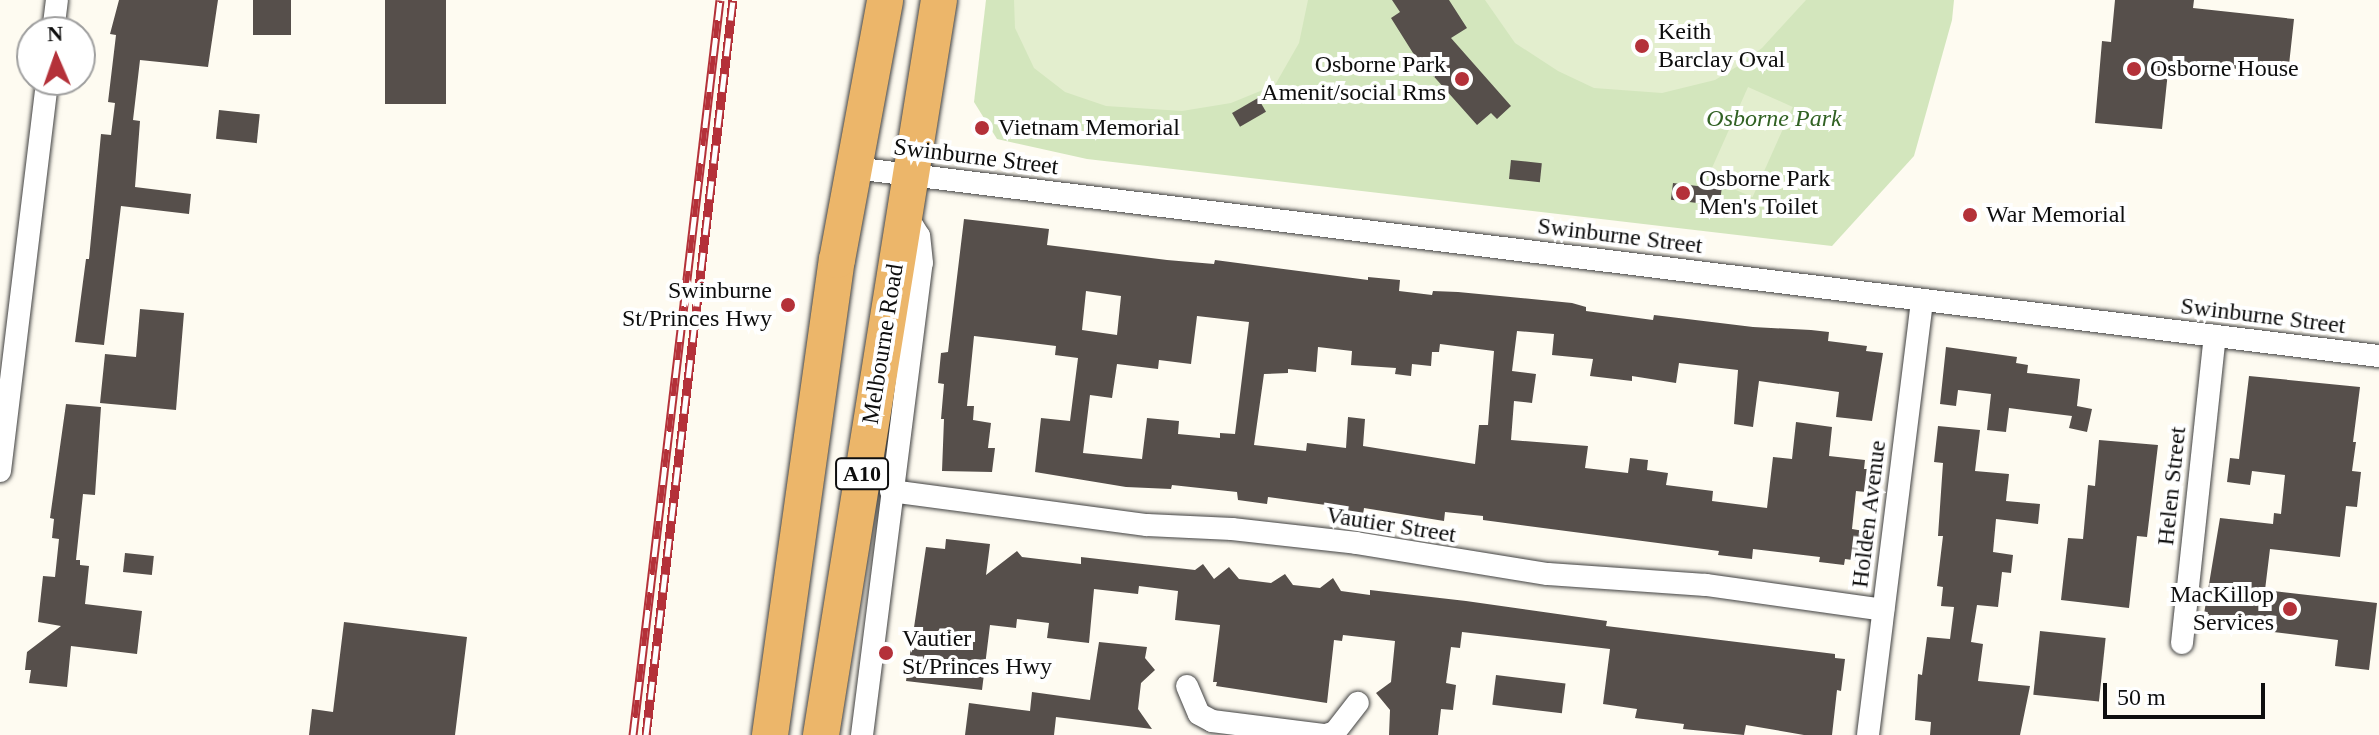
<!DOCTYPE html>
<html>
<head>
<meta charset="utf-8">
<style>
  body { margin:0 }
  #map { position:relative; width:2379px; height:735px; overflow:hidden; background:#fefbf1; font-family:Georgia,serif }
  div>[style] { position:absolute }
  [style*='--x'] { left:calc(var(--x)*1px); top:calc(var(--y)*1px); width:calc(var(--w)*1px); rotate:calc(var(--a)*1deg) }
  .green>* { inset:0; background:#d3e6bd }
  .pitch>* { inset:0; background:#e3eece; transform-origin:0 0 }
  .building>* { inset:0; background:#564f4b; transform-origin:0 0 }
  .roads { filter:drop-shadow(0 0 2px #414141) drop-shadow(0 0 2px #414141) }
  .minor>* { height:22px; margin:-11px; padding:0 11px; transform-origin:11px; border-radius:11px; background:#fff }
  .trunk>* { height:36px; margin:-18px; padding:0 18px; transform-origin:18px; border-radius:18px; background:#ecb66a }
  .rail>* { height:9px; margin-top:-4.5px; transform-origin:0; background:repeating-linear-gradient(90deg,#fff 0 18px,#b43139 0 36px); box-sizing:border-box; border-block:2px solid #b43139 }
  .dots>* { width:22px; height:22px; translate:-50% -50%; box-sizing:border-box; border:4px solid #fff; border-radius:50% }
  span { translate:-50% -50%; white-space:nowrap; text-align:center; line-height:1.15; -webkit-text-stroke:8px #fff; paint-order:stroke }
  .shield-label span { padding:2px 6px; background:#fff; border:2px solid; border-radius:6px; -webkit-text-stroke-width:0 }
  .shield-label { font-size:22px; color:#0e0e0e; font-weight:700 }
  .poi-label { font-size:24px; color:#0e0e0e }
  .left { translate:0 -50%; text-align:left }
  .right { translate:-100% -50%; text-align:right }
  .park-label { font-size:24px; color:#316123; font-style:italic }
  .street-label { font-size:24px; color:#0e0e0e }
  .north { position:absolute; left:16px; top:16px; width:80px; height:80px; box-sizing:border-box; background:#fff; border:2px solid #9f9f9f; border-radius:50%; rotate:358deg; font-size:22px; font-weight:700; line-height:32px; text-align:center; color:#0e0e0e }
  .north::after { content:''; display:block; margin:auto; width:28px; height:36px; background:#b43139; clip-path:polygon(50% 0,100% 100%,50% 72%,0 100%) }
  .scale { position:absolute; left:2103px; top:683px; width:162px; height:36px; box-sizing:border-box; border:4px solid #0e0e0e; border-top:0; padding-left:10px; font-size:24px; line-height:28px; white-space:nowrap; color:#0e0e0e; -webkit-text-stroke:6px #fff; paint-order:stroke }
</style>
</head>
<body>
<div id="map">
  <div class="green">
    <i style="clip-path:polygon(986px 0,1954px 0,1952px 20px,1914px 156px,1832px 246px,1087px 159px,997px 139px,974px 102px)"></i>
  </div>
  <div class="pitch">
    <i style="clip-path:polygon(1014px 0,1308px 0,1299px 43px,1275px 85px,1231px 103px,1182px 111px,1106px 106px,1065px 92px,1034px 68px,1015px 28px)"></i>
    <i style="clip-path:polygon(1485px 0,1806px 0,1762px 48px,1738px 66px,1715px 80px,1662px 93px,1594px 88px,1558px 71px,1515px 43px)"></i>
    <i style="left:1748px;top:87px;width:49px;height:99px;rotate:24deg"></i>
  </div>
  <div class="building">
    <i style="clip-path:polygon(119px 0,218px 0,208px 67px,140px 60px,133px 120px,140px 121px,135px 187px,191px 194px,189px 214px,121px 206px,104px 345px,75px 342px,86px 259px,89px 259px,101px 134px,111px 135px,115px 103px,108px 102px,116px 35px,110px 34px)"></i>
    <i style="left:253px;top:0;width:38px;height:35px"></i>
    <i style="left:385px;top:0;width:61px;height:104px"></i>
    <i style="clip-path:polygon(1392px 0,1449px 0,1467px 28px,1451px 38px,1511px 106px,1497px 119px,1491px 113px,1477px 125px,1413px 53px,1391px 18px,1400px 12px)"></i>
    <i style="clip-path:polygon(2115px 0,2194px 0,2193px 8px,2294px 19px,2288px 74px,2169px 62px,2162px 129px,2095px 123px,2102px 41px,2111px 42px)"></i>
    <i style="left:1258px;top:98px;width:16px;height:30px;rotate:60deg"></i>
    <i style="left:219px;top:110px;width:41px;height:29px;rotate:6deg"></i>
    <i style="left:1511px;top:160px;width:31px;height:19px;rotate:6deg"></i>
    <i style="left:1673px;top:183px;width:49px;height:17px;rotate:7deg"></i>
    <i style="clip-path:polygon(evenodd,964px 219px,1049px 229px,1047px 245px,1167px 260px,1214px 264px,1215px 260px,1368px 280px,1368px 277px,1400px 280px,1399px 291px,1432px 295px,1433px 291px,1458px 292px,1572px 303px,1586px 307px,1586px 311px,1653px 320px,1654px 315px,1753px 327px,1811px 330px,1829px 332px,1828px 341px,1867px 346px,1866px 351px,1883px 353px,1872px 421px,1836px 417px,1839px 392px,1759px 381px,1753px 427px,1734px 424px,1738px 370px,1679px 363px,1676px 383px,1632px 376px,1632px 381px,1590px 376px,1593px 359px,1552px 355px,1554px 334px,1517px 331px,1512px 371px,1536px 374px,1532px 403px,1514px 401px,1511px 440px,1588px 446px,1585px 468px,1628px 473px,1630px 458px,1648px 460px,1647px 470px,1668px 473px,1666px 485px,1713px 491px,1712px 501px,1767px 508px,1773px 457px,1792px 459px,1796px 422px,1832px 427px,1829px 456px,1865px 460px,1864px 469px,1868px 469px,1866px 492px,1856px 491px,1852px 529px,1864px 531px,1860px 561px,1845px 559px,1844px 565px,1819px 562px,1820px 557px,1753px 549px,1752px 559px,1718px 555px,1719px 551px,1483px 520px,1483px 516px,1445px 512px,1444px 521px,1364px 508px,1363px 515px,1334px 512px,1333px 506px,1268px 497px,1267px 504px,1238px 500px,1237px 492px,1172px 485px,1171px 489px,1126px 487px,1035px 472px,1041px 418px,1070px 421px,1078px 358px,1055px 355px,1056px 346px,974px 336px,967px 406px,974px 406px,973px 420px,991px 423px,988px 448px,995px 448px,992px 472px,942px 471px,944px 419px,941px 419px,944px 384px,938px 383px,941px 353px,948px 352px,964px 219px,1086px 291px,1121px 296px,1117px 335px,1082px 330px,1086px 291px,964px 219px,1197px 316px,1249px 322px,1235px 434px,1220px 433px,1220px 438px,1178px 434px,1179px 421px,1147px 418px,1142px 459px,1083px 453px,1090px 395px,1112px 398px,1117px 364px,1158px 369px,1159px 360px,1191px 364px,1197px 316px,964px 219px,1440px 344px,1494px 351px,1488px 425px,1479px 425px,1475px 464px,1363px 446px,1365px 419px,1348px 417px,1346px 448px,1307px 443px,1306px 451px,1254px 445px,1264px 374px,1288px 373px,1288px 369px,1316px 372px,1318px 347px,1352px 351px,1351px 365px,1396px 368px,1395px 374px,1411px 376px,1412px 364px,1431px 366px,1432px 352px,1439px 352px,1440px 344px)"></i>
    <i style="clip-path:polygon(140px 309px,184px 313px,176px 410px,100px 403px,105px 354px,136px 357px)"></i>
    <i style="clip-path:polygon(1946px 347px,2017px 357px,2016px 363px,2028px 365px,2027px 373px,2080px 379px,2077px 406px,2092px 409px,2087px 432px,2069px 428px,2072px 416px,2009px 408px,2006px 432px,1987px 430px,1991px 394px,1958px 390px,1956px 406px,1940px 404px)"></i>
    <i style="clip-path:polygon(2249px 376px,2360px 387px,2353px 442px,2356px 442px,2352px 471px,2361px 472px,2357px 507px,2346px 506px,2340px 557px,2270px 549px,2265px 590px,2377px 603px,2369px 670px,2335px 666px,2338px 640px,2232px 627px,2233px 621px,2208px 618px,2209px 614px,2204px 614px,2220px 518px,2273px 524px,2274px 513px,2281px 514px,2285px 475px,2252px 471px,2250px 485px,2227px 482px,2230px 458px,2239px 459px)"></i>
    <i style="clip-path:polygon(66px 404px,101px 407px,95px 495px,83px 494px,76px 560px,80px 560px,80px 565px,89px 566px,85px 604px,142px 611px,137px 654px,71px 646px,67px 687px,29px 683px,31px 670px,25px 670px,27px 652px,61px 626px,38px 622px,43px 576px,55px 577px,59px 539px,52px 538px,54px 519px,50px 518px)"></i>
    <i style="clip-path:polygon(1938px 426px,1980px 430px,1975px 471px,2009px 474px,2006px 501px,2040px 504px,2038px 524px,1996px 519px,1993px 552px,2013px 555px,2011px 573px,2002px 572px,1998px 607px,1977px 605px,1971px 642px,1983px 644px,1978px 681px,2030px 686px,2020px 735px,1930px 735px,1931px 722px,1915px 720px,1918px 674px,1922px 675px,1927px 637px,1950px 639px,1954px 607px,1941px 606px,1943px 587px,1937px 586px,1943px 536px,1938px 536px,1943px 463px,1934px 462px)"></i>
    <i style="clip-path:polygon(2099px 440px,2158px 445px,2147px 537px,2137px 536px,2129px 608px,2061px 600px,2068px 538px,2083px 539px,2088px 485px,2095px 486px)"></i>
    <i style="clip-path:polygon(946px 539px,990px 544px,986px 575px,1017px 551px,1022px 557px,1081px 564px,1081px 557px,1195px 570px,1203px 564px,1214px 579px,1229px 567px,1239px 579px,1271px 583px,1285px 574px,1293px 585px,1320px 588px,1333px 578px,1341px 591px,1370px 595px,1370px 590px,1466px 601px,1607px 621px,1606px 626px,1835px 654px,1835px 658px,1845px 659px,1841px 691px,1837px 690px,1832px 735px,1804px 735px,1746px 725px,1744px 735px,1683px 729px,1684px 724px,1635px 718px,1637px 709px,1603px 704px,1610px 649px,1462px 632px,1460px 648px,1451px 647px,1446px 683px,1456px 685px,1453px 710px,1441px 709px,1438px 735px,1389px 735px,1390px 710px,1376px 693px,1391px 682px,1395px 641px,1343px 635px,1342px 641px,1334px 640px,1327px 703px,1216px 686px,1217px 682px,1213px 682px,1220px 625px,1175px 620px,1178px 591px,1139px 586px,1138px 594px,1094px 589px,1089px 643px,1047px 638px,1049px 623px,1017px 619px,1016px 628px,990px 625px,982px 690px,906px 681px,926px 547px,945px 549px)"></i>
    <i style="left:125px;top:553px;width:29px;height:19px;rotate:6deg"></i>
    <i style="clip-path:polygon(344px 622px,467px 637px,455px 735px,309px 735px,312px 709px,333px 712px)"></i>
    <i style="left:2040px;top:631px;width:66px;height:64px;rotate:6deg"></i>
    <i style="clip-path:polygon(1099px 642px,1147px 647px,1145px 658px,1155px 670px,1141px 683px,1138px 709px,1152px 729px,1056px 717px,1054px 735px,965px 735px,969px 703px,1030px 711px,1032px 692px,1090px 700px)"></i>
    <i style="left:1496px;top:675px;width:70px;height:30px;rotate:7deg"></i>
  </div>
  <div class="roads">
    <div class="minor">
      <i style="--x:53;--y:32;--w:32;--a:-83"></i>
      <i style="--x:854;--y:168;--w:1537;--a:7.03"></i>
      <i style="--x:0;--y:471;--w:394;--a:-83.1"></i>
      <i style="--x:891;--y:491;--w:258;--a:7.6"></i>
      <i style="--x:1147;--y:525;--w:85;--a:2.7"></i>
      <i style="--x:1232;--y:529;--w:125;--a:6.4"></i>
      <i style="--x:1356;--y:543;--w:194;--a:9.2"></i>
      <i style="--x:1548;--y:574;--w:158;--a:4"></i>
      <i style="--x:1706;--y:585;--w:179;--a:8"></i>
      <i style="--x:2182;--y:643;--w:309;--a:-83.9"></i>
      <i style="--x:1187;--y:686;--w:30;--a:67"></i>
      <i style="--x:1199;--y:714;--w:15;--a:28"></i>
      <i style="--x:1212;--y:721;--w:114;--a:7.1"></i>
      <i style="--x:862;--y:735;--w:476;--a:-82.8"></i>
      <i style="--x:922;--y:263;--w:27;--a:-96"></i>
      <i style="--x:919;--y:236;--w:26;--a:-122"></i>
      <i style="--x:1326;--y:735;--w:9;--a:-18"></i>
      <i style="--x:1335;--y:732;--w:37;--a:-52"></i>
      <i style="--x:1868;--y:735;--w:438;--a:-82.9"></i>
    </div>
    <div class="trunk">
      <i style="--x:770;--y:735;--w:480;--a:-82"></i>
      <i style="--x:837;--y:260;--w:264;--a:-79.5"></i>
      <i style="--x:821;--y:735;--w:744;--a:-80.88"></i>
    </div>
  </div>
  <div class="rail">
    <i style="--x:633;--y:735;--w:740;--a:-83.25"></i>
    <i style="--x:646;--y:735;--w:740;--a:-83.25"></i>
  </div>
  <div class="dots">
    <i style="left:1642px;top:46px;background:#b43139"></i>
    <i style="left:2134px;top:69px;background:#b43139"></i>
    <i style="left:1462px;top:79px;background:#b43139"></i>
    <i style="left:982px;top:128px;background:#b43139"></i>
    <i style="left:1683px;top:193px;background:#b43139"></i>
    <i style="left:1970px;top:215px;background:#b43139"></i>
    <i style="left:788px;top:305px;background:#b43139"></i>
    <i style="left:2290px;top:609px;background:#b43139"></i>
    <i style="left:886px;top:653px;background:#b43139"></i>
  </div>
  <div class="shield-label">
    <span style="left:862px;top:474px">A10</span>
  </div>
  <div class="poi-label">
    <span class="left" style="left:1658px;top:46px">Keith<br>Barclay Oval</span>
    <span class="right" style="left:1446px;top:79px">Osborne Park<br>Amenit/social Rms</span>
    <span class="left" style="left:2150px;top:69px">Osborne House</span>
    <span class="left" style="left:998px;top:128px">Vietnam Memorial</span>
    <span class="left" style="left:1699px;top:193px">Osborne Park<br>Men's Toilet</span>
    <span class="left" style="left:1986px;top:215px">War Memorial</span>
    <span class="right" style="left:772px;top:305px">Swinburne<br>St/Princes Hwy</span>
    <span class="right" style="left:2274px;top:609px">MacKillop<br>Services</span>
    <span class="left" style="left:902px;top:653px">Vautier<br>St/Princes Hwy</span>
  </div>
  <div class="park-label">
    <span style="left:1774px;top:119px">Osborne Park</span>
  </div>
  <div class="street-label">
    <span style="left:976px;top:157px;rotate:7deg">Swinburne Street</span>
    <span style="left:1620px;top:236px;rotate:7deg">Swinburne Street</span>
    <span style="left:2263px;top:316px;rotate:7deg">Swinburne Street</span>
    <span style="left:883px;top:344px;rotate:-81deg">Melbourne Road</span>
    <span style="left:2172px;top:486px;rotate:-84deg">Helen Street</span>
    <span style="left:1869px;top:514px;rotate:-83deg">Holden Avenue</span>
    <span style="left:1391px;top:525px;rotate:9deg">Vautier Street</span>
  </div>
  <div class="north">N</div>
  <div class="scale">50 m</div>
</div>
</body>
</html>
